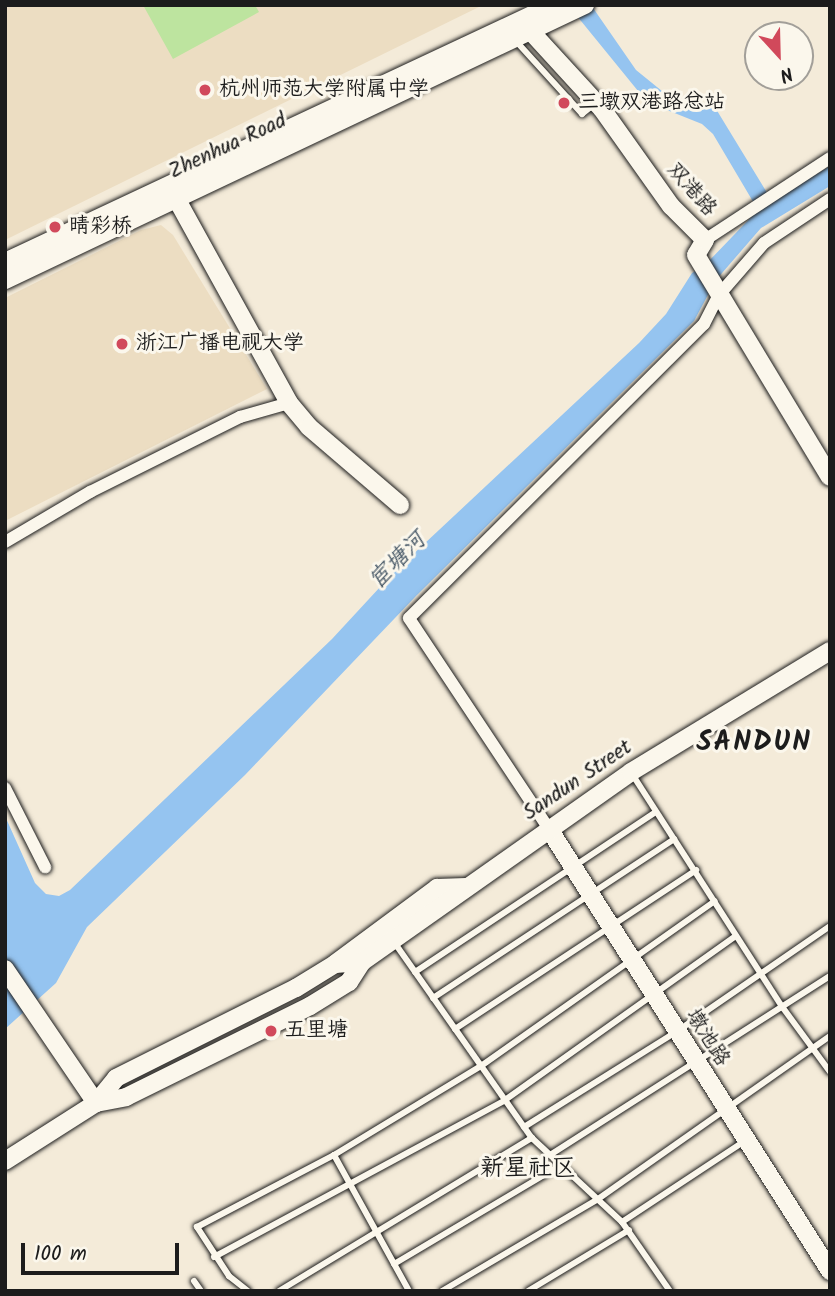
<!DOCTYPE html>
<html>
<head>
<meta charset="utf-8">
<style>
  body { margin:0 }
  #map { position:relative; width:835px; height:1296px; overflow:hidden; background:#f4ebd9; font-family:Kalam,"LXGW WenKai TC",sans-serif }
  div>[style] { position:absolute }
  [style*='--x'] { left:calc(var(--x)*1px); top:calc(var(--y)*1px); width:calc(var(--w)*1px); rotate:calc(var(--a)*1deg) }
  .built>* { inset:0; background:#ecddc2 }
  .green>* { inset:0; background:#bde49f }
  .water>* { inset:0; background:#95c4f0 }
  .roads { filter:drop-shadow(0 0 2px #1c1c1c) drop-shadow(0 0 2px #1c1c1c) }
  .lane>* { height:6px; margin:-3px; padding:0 3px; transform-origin:3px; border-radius:3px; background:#fbf7ec }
  .street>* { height:12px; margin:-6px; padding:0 6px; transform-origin:6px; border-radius:6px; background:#fbf7ec }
  .secondary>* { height:18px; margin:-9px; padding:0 9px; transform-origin:9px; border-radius:9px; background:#fbf7ec }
  .dots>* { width:19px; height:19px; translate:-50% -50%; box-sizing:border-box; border:4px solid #fbf7ec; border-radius:50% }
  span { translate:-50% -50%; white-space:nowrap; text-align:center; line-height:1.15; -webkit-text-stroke:6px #fbf7ec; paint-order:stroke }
  .poi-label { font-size:21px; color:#1c1c1c }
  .left { translate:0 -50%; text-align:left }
  .street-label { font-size:21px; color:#1c1c1c }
  .water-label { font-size:23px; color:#465766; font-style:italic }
  .quarter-label { font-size:24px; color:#1c1c1c }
  .district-label { font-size:28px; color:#1c1c1c; font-weight:700; letter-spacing:2px }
  .frame { position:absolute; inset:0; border:7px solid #1c1c1c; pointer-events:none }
  .north { position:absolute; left:744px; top:21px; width:70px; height:70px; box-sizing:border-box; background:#fbf7ec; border:2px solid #a29f99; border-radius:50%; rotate:158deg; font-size:19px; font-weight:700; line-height:28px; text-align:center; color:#1c1c1c }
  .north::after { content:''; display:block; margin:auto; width:24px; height:32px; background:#d1495b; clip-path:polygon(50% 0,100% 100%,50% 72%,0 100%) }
  .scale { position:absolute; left:21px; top:1243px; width:158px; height:32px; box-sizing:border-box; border:4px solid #1c1c1c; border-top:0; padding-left:9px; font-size:21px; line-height:24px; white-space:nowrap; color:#1c1c1c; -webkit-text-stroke:5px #fbf7ec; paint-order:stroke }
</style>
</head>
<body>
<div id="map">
  <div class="built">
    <i style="clip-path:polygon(5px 5px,483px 5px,5px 240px)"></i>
    <i style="clip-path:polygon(161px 225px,173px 235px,267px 389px,5px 521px,5px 298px,141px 230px)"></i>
  </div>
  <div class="green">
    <i style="clip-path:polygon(143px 5px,255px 5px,259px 12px,173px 59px)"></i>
  </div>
  <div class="water">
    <i style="clip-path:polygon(568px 5px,591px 5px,636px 70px,673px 100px,716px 109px,772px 201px,830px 166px,830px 186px,761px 228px,716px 280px,694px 321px,416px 596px,245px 775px,87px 927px,56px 983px,5px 1029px,5px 816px,35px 883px,46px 894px,59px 896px,70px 890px,332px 639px,393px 573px,639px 343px,666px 314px,692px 273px,706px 264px,758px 210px,713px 134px,702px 124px,647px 102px)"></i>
  </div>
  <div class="roads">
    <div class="lane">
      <i style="--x:515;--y:40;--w:100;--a:47.8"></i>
      <i style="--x:582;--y:114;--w:14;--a:-39"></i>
      <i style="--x:632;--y:774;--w:278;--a:57.2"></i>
      <i style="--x:783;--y:1008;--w:79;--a:53.7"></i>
      <i style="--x:394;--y:942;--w:240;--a:54.9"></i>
      <i style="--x:532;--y:1138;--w:123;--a:43"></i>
      <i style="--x:622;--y:1222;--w:84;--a:55.2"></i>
      <i style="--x:415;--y:972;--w:289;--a:-33.6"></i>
      <i style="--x:433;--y:998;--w:289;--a:-33.4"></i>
      <i style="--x:455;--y:1029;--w:289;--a:-33.4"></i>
      <i style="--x:524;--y:1127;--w:179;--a:-32"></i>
      <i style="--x:676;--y:1032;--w:187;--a:-34.5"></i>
      <i style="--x:334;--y:1155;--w:155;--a:61.1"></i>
      <i style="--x:550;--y:1155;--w:332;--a:-32.6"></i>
      <i style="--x:622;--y:1222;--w:147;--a:-33.4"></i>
      <i style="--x:214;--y:1257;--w:331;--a:-28.3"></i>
      <i style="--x:505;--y:1100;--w:283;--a:-35.4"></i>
      <i style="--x:394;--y:1264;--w:194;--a:-30.7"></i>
      <i style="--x:194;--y:1281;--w:12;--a:55"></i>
      <i style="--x:248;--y:1291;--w:24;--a:-142"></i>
      <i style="--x:229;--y:1276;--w:59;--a:-123.1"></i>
      <i style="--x:197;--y:1227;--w:155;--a:-27.7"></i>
      <i style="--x:334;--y:1155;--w:172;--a:-31.2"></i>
      <i style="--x:481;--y:1066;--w:286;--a:-35.2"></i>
      <i style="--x:279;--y:1291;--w:296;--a:-31.2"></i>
      <i style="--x:442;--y:1291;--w:181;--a:-30.5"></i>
      <i style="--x:598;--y:1199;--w:284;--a:-35.1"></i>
      <i style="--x:528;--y:1291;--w:118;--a:-31.1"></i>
    </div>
    <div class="street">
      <i style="--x:705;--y:240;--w:149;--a:-33.3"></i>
      <i style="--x:5;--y:542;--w:99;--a:-30.5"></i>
      <i style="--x:90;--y:492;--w:168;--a:-26.6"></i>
      <i style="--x:240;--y:417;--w:51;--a:-15.9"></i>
      <i style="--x:5;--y:788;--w:89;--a:63.1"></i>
      <i style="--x:549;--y:829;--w:253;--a:-123.6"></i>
      <i style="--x:409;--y:618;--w:416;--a:-44.9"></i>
      <i style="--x:704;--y:324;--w:31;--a:-63"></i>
      <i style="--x:718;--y:296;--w:70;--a:-49"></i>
      <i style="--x:764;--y:243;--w:79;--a:-33.7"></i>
    </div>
    <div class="secondary">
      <i style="--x:524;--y:24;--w:115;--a:47.5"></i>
      <i style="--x:602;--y:109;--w:119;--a:54.6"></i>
      <i style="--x:671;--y:206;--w:48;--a:45"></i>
      <i style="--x:705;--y:240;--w:17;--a:121"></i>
      <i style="--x:696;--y:255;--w:259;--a:58.9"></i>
      <i style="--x:171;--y:189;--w:244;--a:61.1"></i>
      <i style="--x:289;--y:403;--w:31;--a:50"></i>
      <i style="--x:309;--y:427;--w:120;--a:40.6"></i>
      <i style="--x:5;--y:262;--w:605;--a:-25.13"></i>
      <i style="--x:5;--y:280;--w:642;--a:-25.37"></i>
      <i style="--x:549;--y:829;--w:524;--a:57.55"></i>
      <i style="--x:336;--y:963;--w:126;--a:-36.6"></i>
      <i style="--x:437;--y:888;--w:29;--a:-2"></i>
      <i style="--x:5;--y:969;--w:162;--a:55.8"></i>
      <i style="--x:96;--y:1103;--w:31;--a:-11"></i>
      <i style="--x:126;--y:1097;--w:205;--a:-26.3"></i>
      <i style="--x:310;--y:1006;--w:46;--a:-31.6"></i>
      <i style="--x:349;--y:982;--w:24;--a:-57"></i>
      <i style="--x:362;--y:962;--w:329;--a:-35.2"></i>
      <i style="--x:631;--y:772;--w:233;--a:-31.3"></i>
      <i style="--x:5;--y:1161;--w:108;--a:-32.5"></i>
      <i style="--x:96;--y:1103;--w:32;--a:-51"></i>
      <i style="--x:116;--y:1078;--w:201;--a:-26.6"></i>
      <i style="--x:296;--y:988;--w:46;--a:-31.6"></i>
      <i style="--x:335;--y:964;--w:27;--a:-4"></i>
    </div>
  </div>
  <div class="dots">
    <i style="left:205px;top:90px;background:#d1495b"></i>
    <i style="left:564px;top:103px;background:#d1495b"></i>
    <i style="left:55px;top:227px;background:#d1495b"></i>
    <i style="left:122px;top:344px;background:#d1495b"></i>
    <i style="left:271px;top:1031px;background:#d1495b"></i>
  </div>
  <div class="poi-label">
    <span class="left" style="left:219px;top:90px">杭州师范大学附属中学</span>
    <span class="left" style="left:578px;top:103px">三墩双港路总站</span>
    <span class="left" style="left:69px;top:227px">晴彩桥</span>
    <span class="left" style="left:136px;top:344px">浙江广播电视大学</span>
    <span class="left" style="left:285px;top:1031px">五里塘</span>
  </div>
  <div class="street-label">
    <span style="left:228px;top:147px;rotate:-25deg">Zhenhua Road</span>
    <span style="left:691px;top:190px;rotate:49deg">双港路</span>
    <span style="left:578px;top:781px;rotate:-34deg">Sandun Street</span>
    <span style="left:707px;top:1038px;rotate:58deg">墩池路</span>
  </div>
  <div class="water-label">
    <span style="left:398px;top:561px;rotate:-45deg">宦塘河</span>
  </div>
  <div class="quarter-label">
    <span style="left:528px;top:1169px">新星社区</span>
  </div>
  <div class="district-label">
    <span style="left:754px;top:743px">SANDUN</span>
  </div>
  <div class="frame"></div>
  <div class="north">N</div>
  <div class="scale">100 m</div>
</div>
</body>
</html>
